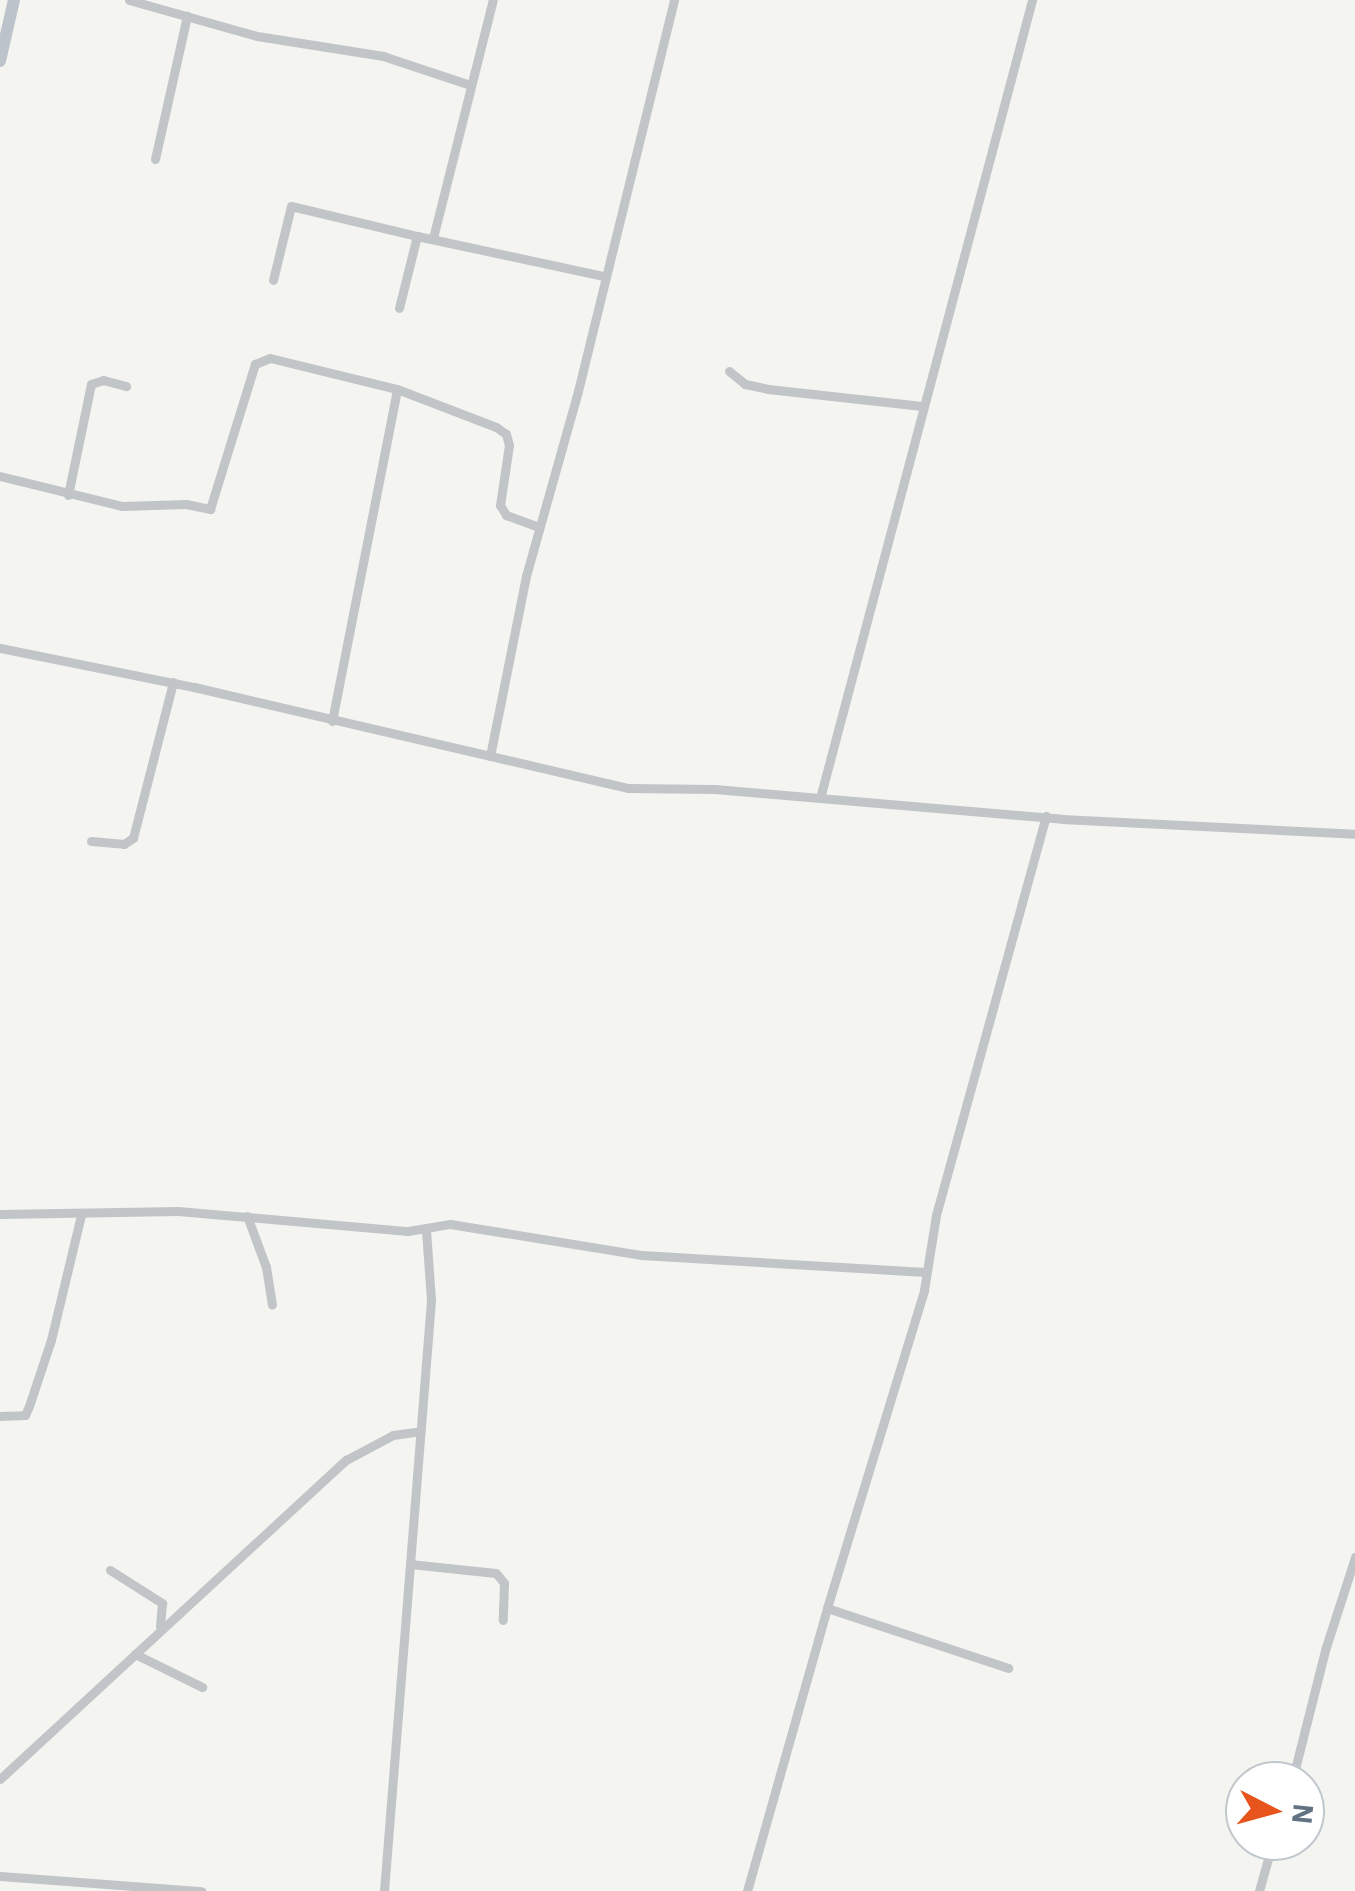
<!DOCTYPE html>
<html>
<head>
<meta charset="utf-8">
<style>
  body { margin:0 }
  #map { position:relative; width:1355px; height:1891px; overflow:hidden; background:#f4f4f0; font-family:"IBM Plex Sans",sans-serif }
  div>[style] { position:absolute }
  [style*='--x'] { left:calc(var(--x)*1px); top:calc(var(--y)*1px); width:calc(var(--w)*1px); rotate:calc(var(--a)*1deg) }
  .street>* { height:9px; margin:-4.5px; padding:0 4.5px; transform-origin:4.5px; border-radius:4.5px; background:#c1c5c8 }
  .secondary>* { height:12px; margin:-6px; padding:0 6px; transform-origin:6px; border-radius:6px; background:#bcc3ca }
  span { translate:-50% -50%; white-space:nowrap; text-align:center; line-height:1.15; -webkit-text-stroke:10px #fff; paint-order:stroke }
  .north { position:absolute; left:1225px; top:1761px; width:100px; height:100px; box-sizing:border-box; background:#fff; border:2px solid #c0c7cd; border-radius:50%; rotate:96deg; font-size:28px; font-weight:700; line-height:40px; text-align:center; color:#627282 }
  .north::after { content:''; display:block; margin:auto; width:35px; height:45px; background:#e8551c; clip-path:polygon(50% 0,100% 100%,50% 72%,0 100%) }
</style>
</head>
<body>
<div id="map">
  <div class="street">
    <i style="--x:129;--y:0;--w:133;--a:15.7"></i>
    <i style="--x:257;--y:36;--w:128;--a:9"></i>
    <i style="--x:383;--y:56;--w:92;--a:18.4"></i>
    <i style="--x:155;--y:159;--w:147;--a:-77.4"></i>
    <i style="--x:433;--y:238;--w:245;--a:-75.9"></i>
    <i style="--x:273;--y:280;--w:76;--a:-76.3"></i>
    <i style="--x:291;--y:206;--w:130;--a:13.4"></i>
    <i style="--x:399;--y:308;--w:74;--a:-76"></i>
    <i style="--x:417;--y:236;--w:190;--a:12.1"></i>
    <i style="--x:729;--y:371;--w:21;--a:39"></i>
    <i style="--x:745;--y:384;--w:24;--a:12"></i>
    <i style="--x:768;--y:389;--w:155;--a:6.3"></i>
    <i style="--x:0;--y:476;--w:126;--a:13.8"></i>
    <i style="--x:122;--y:506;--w:64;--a:-1.8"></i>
    <i style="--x:186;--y:504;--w:25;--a:12"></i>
    <i style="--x:210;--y:509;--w:152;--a:-72.8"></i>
    <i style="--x:255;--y:364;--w:16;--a:-22"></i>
    <i style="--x:270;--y:358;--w:131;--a:13.7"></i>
    <i style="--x:397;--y:389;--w:106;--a:21"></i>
    <i style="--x:496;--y:427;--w:12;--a:35"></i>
    <i style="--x:506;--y:434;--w:11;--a:75"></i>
    <i style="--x:509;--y:445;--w:61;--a:98.5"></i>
    <i style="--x:500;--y:505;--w:12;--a:59"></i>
    <i style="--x:506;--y:515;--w:35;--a:20"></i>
    <i style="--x:68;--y:495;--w:113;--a:-78.3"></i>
    <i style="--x:91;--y:384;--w:13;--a:-18"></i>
    <i style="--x:103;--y:380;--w:24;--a:15"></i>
    <i style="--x:0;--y:648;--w:198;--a:11.4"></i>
    <i style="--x:194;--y:687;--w:446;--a:13.1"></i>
    <i style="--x:628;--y:788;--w:87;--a:0.7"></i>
    <i style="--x:715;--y:789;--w:348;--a:4.9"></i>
    <i style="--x:1062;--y:819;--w:293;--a:2.9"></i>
    <i style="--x:332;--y:721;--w:338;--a:-78.9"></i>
    <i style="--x:490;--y:756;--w:184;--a:-78.7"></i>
    <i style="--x:526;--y:576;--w:192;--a:-74.3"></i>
    <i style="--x:578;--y:391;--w:403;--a:-76.2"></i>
    <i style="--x:820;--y:798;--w:826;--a:-75.12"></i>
    <i style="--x:91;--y:841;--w:33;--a:5"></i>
    <i style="--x:124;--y:844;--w:11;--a:-34"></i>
    <i style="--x:133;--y:838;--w:161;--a:-75.6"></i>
    <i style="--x:0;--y:1214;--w:178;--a:-1"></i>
    <i style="--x:178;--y:1211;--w:231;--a:5"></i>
    <i style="--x:408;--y:1231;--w:43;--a:-9.5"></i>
    <i style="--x:450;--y:1224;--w:193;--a:9.2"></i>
    <i style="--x:641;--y:1255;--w:285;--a:3.4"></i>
    <i style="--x:247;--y:1216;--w:54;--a:69.6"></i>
    <i style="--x:266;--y:1267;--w:38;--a:81"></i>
    <i style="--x:0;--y:1416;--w:25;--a:-2"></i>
    <i style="--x:25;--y:1415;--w:10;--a:-66"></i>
    <i style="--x:29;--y:1406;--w:70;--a:-71.6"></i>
    <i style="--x:51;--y:1340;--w:129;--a:-76.5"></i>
    <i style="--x:410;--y:1564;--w:86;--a:6"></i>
    <i style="--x:496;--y:1573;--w:13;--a:51"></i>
    <i style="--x:504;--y:1583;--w:37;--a:92"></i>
    <i style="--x:110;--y:1570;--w:62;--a:32.4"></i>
    <i style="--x:162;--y:1603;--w:23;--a:95"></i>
    <i style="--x:827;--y:1608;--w:332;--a:-73"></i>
    <i style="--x:924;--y:1290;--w:76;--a:-80.9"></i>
    <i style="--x:936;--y:1215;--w:414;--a:-74.6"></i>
    <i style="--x:135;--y:1654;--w:75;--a:26.2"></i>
    <i style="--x:0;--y:1779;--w:471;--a:-42.7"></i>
    <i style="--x:346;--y:1460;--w:53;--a:-28"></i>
    <i style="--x:393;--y:1435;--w:28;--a:-8"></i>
    <i style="--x:1292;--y:1781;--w:138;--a:-75.8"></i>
    <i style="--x:1326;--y:1647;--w:95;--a:-72.1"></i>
    <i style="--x:0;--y:1876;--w:202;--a:4.3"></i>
    <i style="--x:384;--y:1891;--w:593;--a:-85.45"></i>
    <i style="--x:431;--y:1300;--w:70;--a:-94.1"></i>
    <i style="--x:747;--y:1891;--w:294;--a:-74.2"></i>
    <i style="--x:827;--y:1608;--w:191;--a:18.3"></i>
    <i style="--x:1259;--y:1891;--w:52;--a:-74.4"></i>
  </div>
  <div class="secondary">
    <i style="--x:0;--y:61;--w:63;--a:-77.1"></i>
  </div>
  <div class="north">N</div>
</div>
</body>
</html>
